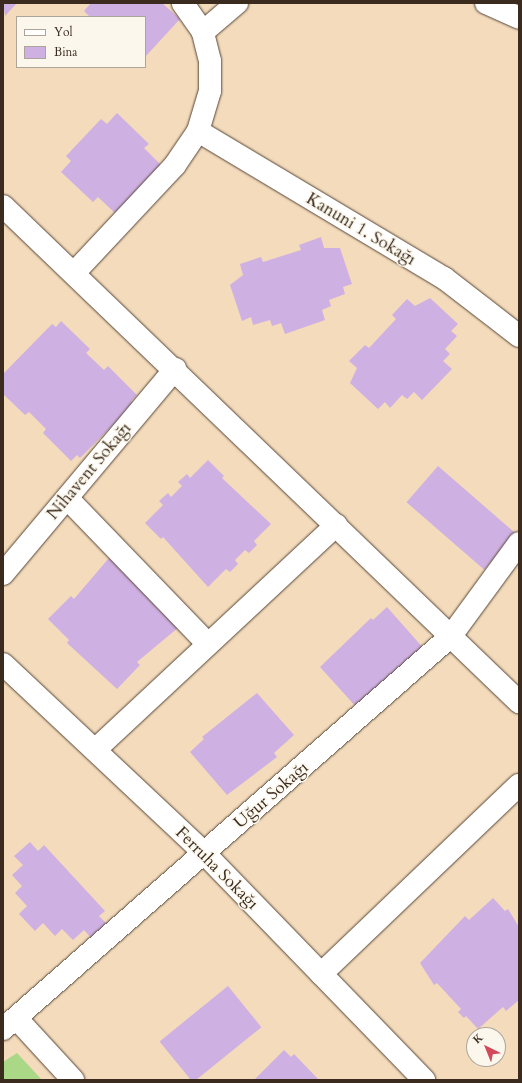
<!DOCTYPE html>
<html>
<head>
<meta charset="utf-8">
<style>
  body { margin:0 }
  #map { position:relative; width:522px; height:1083px; overflow:hidden; background:#f3dbbc; font-family:Cardo,serif }
  div>[style] { position:absolute }
  [style*='--x'] { left:calc(var(--x)*1px); top:calc(var(--y)*1px); width:calc(var(--w)*1px); rotate:calc(var(--a)*1deg) }
  .green>* { inset:0; background:#aad886 }
  .building>* { inset:0; background:#cfb0e2; transform-origin:0 0 }
  .roads { filter:drop-shadow(0 0 1px #574536) drop-shadow(0 0 1px #574536) }
  .street>* { height:22px; margin:-11px; padding:0 11px; transform-origin:11px; border-radius:11px; background:#fff }
  span { translate:-50% -50%; white-space:nowrap; text-align:center; line-height:1.15; -webkit-text-stroke:3px #fbf7ec; paint-order:stroke }
  .street-label { font-size:17px; color:#3b2a1e }
  .frame { position:absolute; inset:0; border:4px solid #3b2a1e; pointer-events:none }
  .legend { position:absolute; left:16px; top:16px; width:130px; height:52px; box-sizing:border-box; background:#fbf7ec; border:1px solid #aea59a; margin:0; padding:5px 7px; list-style:none; font-size:12px; color:#3b2a1e }
  .legend li { display:flex; align-items:center; gap:8px; height:20px }
  .legend b { width:20px; border:1px solid #aea59a }
  .north { position:absolute; left:466px; top:1027px; width:40px; height:40px; box-sizing:border-box; background:#fbf7ec; border:1px solid #aea59a; border-radius:50%; rotate:317deg; font-size:11px; font-weight:700; line-height:16px; text-align:center; color:#3b2a1e }
  .north::after { content:''; display:block; margin:auto; width:14px; height:18px; background:#d1495b; clip-path:polygon(50% 0,100% 100%,50% 72%,0 100%) }
</style>
</head>
<body>
<div id="map">
  <div class="green">
    <i style="clip-path:polygon(17px 1053px,42px 1080px,3px 1080px,3px 1062px)"></i>
  </div>
  <div class="building">
    <i style="clip-path:polygon(3px 3px,17px 3px,5px 16px)"></i>
    <i style="clip-path:polygon(91px 3px,162px 3px,180px 19px,145px 57px,145px 17px,90px 17px,84px 11px)"></i>
    <i style="clip-path:polygon(117px 113px,149px 144px,144px 148px,162px 166px,116px 214px,98px 197px,93px 202px,61px 172px,71px 161px,66px 156px,101px 119px,107px 124px)"></i>
    <i style="clip-path:polygon(321px 237px,324px 248px,340px 248px,352px 284px,343px 287px,345px 294px,329px 300px,331px 306px,322px 310px,325px 320px,285px 334px,281px 323px,272px 326px,270px 320px,253px 325px,251px 317px,242px 321px,230px 285px,243px 275px,240px 264px,261px 257px,263px 262px,301px 250px,299px 245px)"></i>
    <i style="clip-path:polygon(430px 298px,458px 324px,451px 331px,457px 336px,445px 349px,450px 354px,443px 361px,452px 369px,422px 400px,414px 392px,407px 399px,402px 395px,390px 408px,385px 402px,378px 409px,350px 383px,357px 368px,349px 361px,365px 345px,369px 348px,396px 319px,392px 315px,407px 299px,415px 306px)"></i>
    <i style="clip-path:polygon(61px 321px,90px 349px,86px 353px,104px 370px,108px 366px,137px 395px,131px 401px,134px 404px,80px 458px,77px 455px,71px 461px,43px 433px,46px 429px,29px 412px,25px 415px,3px 394px,3px 374px,52px 324px,56px 327px)"></i>
    <i style="clip-path:polygon(208px 460px,224px 476px,222px 478px,271px 524px,254px 541px,257px 545px,249px 553px,245px 550px,235px 560px,238px 564px,230px 572px,226px 569px,208px 587px,163px 537px,161px 539px,145px 523px,163px 505px,159px 501px,168px 493px,171px 497px,182px 486px,178px 482px,187px 474px,190px 478px)"></i>
    <i style="left:438px;top:466px;width:103px;height:48px;rotate:41deg"></i>
    <i style="clip-path:polygon(109px 558px,179px 627px,137px 662px,140px 665px,117px 689px,67px 643px,69px 640px,48px 619px,71px 596px,74px 599px)"></i>
    <i style="clip-path:polygon(387px 607px,425px 650px,358px 709px,320px 667px,371px 618px,373px 620px)"></i>
    <i style="clip-path:polygon(257px 693px,294px 735px,274px 753px,277px 757px,227px 795px,190px 752px,204px 739px,202px 737px)"></i>
    <i style="clip-path:polygon(30px 842px,38px 851px,44px 845px,105px 911px,99px 916px,108px 925px,93px 940px,84px 930px,73px 940px,62px 929px,55px 936px,43px 923px,35px 931px,19px 914px,27px 906px,15px 893px,22px 886px,12px 875px,23px 865px,14px 856px)"></i>
    <i style="clip-path:polygon(493px 898px,505px 911px,508px 909px,519px 927px,519px 1000px,506px 1011px,503px 1007px,478px 1029px,466px 1016px,464px 1018px,458px 1012px,461px 1009px,437px 983px,434px 985px,420px 963px,465px 916px,469px 920px)"></i>
    <i style="left:228px;top:986px;width:53px;height:88px;rotate:51deg"></i>
    <i style="clip-path:polygon(284px 1050px,291px 1057px,294px 1054px,319px 1080px,255px 1079px)"></i>
  </div>
  <div class="roads">
    <div class="street">
      <i style="--x:486;--y:3;--w:36;--a:24"></i>
      <i style="--x:203;--y:32;--w:45;--a:-40.5"></i>
      <i style="--x:198;--y:131;--w:287;--a:30.9"></i>
      <i style="--x:444;--y:278;--w:95;--a:37.7"></i>
      <i style="--x:3;--y:206;--w:716;--a:43.87"></i>
      <i style="--x:74;--y:273;--w:148;--a:-46.9"></i>
      <i style="--x:175;--y:165;--w:41;--a:-55.9"></i>
      <i style="--x:198;--y:131;--w:42;--a:-73.3"></i>
      <i style="--x:210;--y:91;--w:30;--a:-90"></i>
      <i style="--x:210;--y:61;--w:30;--a:-104"></i>
      <i style="--x:203;--y:32;--w:35;--a:-125"></i>
      <i style="--x:67;--y:498;--w:203;--a:46"></i>
      <i style="--x:3;--y:574;--w:268;--a:-50"></i>
      <i style="--x:3;--y:664;--w:277;--a:43.2"></i>
      <i style="--x:205;--y:854;--w:315;--a:45.9"></i>
      <i style="--x:95;--y:750;--w:330;--a:-43"></i>
      <i style="--x:321;--y:974;--w:274;--a:-43.7"></i>
      <i style="--x:17;--y:1019;--w:83;--a:47.4"></i>
      <i style="--x:3;--y:1029;--w:596;--a:-41.26"></i>
      <i style="--x:451;--y:636;--w:115;--a:-53.8"></i>
    </div>
  </div>
  <div class="street-label">
    <span style="left:361px;top:229px;rotate:31deg">Kanuni 1. Sokağı</span>
    <span style="left:89px;top:471px;rotate:-50deg">Nihavent Sokağı</span>
    <span style="left:271px;top:795px;rotate:-41deg">Uğur Sokağı</span>
    <span style="left:217px;top:868px;rotate:45deg">Ferruha Sokağı</span>
  </div>
  <div class="frame"></div>
  <ul class="legend">
  <li><b style="height:5px;background:#fff"></b>Yol</li>
  <li><b style="height:11px;background:#cfb0e2"></b>Bina</li>
  </ul>
  <div class="north">K</div>
</div>
</body>
</html>
